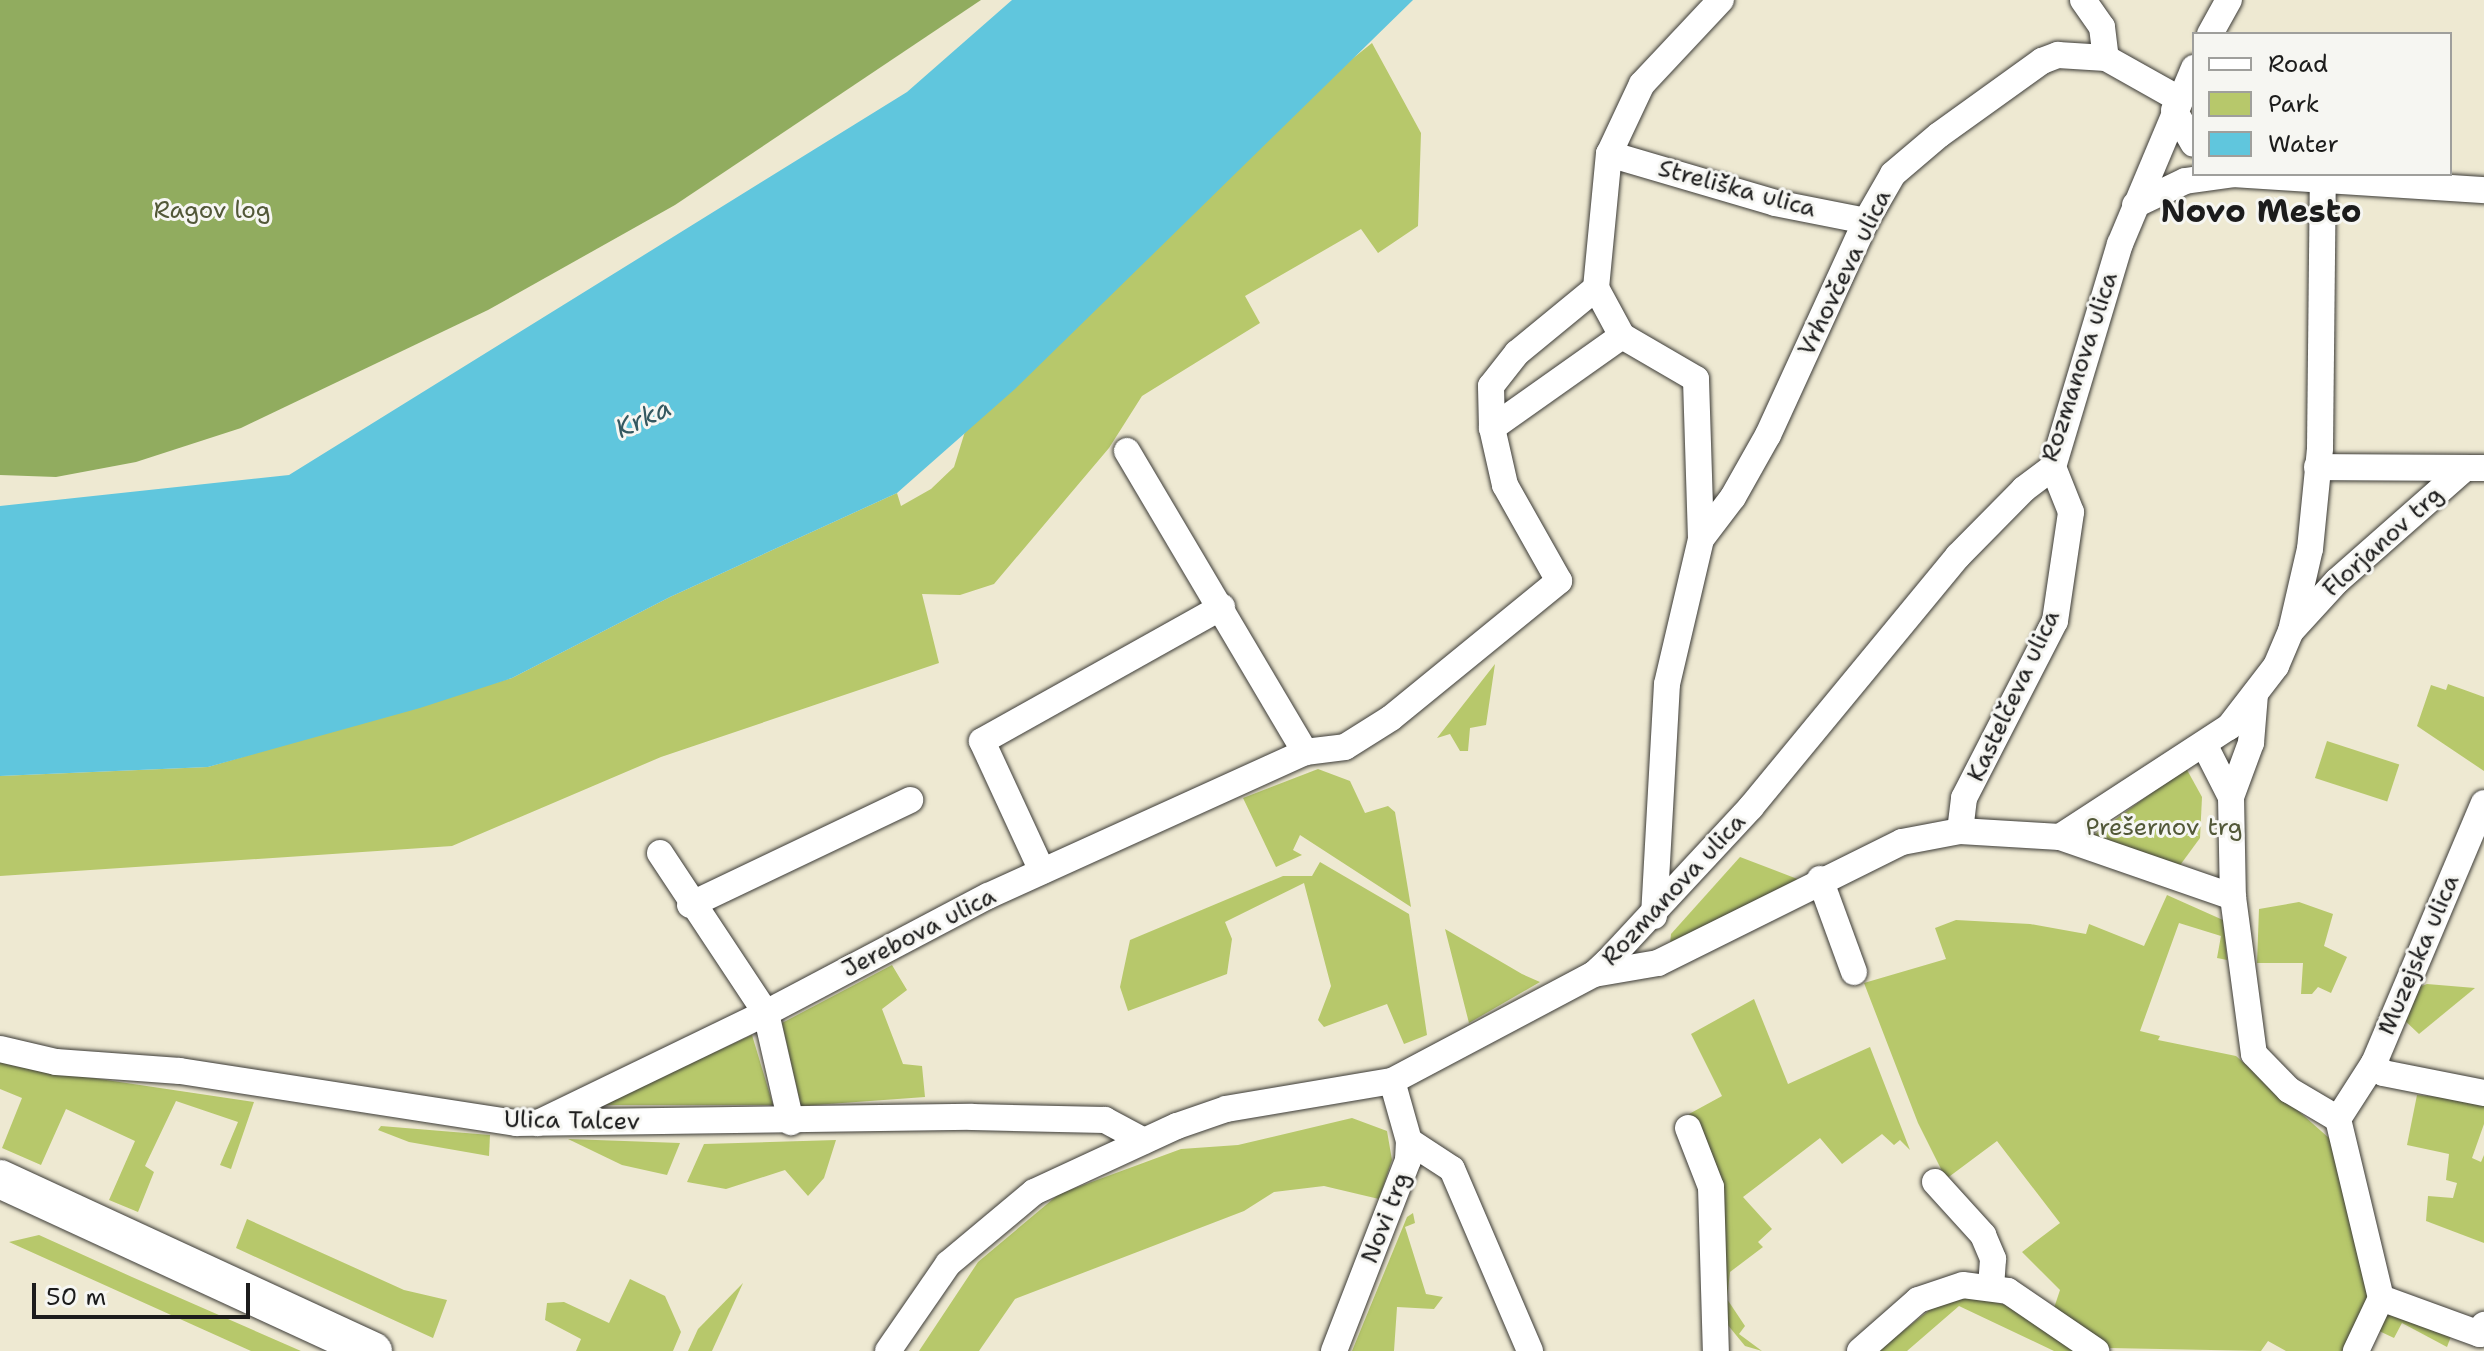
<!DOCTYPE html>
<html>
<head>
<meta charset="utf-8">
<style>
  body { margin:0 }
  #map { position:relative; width:2484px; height:1351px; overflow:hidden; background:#eee9d2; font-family:"Shantell Sans",sans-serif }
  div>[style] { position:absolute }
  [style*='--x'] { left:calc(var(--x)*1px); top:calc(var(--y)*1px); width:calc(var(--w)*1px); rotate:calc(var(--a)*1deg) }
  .green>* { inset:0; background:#b7c86b; transform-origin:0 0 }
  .forest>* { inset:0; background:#91ac5f }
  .water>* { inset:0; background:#60c6dd }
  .roads { filter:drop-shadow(0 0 2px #3c3b37) drop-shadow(0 0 2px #3c3b37) }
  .street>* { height:26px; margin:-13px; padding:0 13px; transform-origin:13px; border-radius:13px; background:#fff }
  .secondary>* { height:38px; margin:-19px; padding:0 19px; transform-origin:19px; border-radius:19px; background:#fff }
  span { translate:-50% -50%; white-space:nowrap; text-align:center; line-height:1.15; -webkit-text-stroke:6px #f6f6f2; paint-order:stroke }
  .street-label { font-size:24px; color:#1c1c1c }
  .park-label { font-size:24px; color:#525838 }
  .water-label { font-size:26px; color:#345860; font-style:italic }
  .district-label { font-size:32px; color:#1c1c1c; font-weight:700 }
  .legend { position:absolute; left:2192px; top:32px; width:260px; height:144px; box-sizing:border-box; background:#f6f6f2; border:2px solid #9f9f9c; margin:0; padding:10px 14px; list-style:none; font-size:24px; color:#1c1c1c }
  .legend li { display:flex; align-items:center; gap:16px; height:40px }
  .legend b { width:40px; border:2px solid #9f9f9c }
  .scale { position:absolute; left:32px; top:1283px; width:218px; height:36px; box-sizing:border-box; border:4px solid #1c1c1c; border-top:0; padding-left:10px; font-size:24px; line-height:28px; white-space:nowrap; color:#1c1c1c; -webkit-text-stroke:6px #f6f6f2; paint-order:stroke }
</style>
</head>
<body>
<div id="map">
  <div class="green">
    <i style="clip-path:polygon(1372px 43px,1421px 133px,1418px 226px,1378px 253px,1361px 229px,1245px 296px,1260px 323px,1142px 396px,1109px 448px,994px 584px,960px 595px,922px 594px,939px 663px,661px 757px,452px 846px,0 876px,0 776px,208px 767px,512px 678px,670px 597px,897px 493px,901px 506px,931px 489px,954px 467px,967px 425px,1326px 80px)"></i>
    <i style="clip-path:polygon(1495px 664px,1486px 725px,1470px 728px,1468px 751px,1460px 751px,1450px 734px,1437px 738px)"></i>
    <i style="clip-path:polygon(2448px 684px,2484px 697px,2484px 771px,2417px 726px,2431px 685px,2446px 690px)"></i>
    <i style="left:2327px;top:741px;width:76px;height:39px;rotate:18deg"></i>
    <i style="clip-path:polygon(2186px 768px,2202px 797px,2200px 838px,2178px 868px,2091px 837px)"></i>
    <i style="clip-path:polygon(1318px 769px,1350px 781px,1365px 813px,1388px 806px,1395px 812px,1411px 907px,1300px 835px,1293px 850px,1302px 855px,1276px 867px,1243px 798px)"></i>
    <i style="clip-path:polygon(1740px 857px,1800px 880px,1670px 944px,1671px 934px)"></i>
    <i style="clip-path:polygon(1320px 862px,1409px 914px,1427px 1035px,1404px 1044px,1387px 1004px,1324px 1027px,1318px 1020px,1331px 986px,1304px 883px,1225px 922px,1232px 939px,1227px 974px,1128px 1011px,1120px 987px,1130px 940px,1283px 876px,1312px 876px)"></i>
    <i style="clip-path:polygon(2167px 895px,2223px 920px,2227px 960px,2217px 958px,2221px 936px,2179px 923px,2140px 1031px,2160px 1036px,2158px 1040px,2236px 1056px,2338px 1146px,2370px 1295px,2348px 1351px,2286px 1351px,2268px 1341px,2261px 1351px,2110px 1348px,2053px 1311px,2060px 1290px,2022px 1252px,2060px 1223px,1997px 1141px,1946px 1179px,1918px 1123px,1864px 983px,1946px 959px,1935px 928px,1956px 920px,2030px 924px,2086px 934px,2089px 924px,2144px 946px)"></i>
    <i style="clip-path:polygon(2299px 902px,2333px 914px,2324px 946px,2347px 957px,2331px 993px,2318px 987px,2312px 994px,2301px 994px,2303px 963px,2257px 963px,2259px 909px)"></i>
    <i style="clip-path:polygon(1445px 929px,1522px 974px,1540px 982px,1469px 1023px)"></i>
    <i style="clip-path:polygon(892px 965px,907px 990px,882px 1009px,903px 1064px,922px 1066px,925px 1097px,801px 1106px,782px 1023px)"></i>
    <i style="clip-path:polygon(2427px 984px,2475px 988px,2419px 1034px,2401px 1017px,2419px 987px)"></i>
    <i style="clip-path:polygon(1754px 999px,1788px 1084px,1870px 1047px,1910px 1150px,1900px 1140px,1894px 1145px,1882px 1134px,1842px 1164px,1820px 1138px,1743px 1197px,1772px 1229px,1758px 1242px,1763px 1247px,1730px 1272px,1727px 1299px,1745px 1326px,1739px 1334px,1762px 1351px,1745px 1346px,1727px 1324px,1722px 1179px,1689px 1114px,1722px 1096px,1691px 1034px)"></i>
    <i style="clip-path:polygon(752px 1035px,773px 1105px,600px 1105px)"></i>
    <i style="clip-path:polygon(0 1062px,19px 1067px,254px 1102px,231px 1169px,220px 1165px,238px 1122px,176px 1101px,145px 1166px,154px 1172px,138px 1212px,109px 1200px,135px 1141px,66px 1109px,41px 1165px,2px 1148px,22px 1098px,0 1089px)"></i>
    <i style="clip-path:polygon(2417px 1095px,2484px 1101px,2484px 1124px,2472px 1158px,2481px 1162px,2484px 1155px,2484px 1243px,2426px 1221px,2428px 1196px,2453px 1198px,2457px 1183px,2446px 1180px,2449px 1154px,2407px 1145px)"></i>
    <i style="clip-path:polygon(1352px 1118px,1387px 1131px,1392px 1160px,1379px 1199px,1324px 1186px,1274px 1192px,1244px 1211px,1015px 1299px,979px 1351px,919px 1351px,978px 1262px,1059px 1194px,1181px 1149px,1238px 1145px)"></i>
    <i style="clip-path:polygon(381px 1126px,490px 1135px,489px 1156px,409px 1142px,378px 1130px)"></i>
    <i style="clip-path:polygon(568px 1139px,680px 1143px,667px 1175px,622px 1165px)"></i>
    <i style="clip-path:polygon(836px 1140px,824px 1178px,808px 1196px,785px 1170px,726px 1189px,687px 1182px,704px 1144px)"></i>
    <i style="clip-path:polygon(1413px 1213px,1415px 1223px,1405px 1227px,1426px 1294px,1443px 1297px,1434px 1309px,1397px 1307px,1394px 1351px,1352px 1351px,1407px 1217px)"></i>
    <i style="clip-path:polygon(247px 1219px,404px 1290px,447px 1300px,433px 1338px,236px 1248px)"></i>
    <i style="clip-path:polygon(39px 1235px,132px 1277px,301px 1351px,251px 1351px,9px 1242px)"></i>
    <i style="clip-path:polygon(630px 1279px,665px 1296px,681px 1332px,673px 1351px,576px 1351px,581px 1339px,545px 1320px,547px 1303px,564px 1302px,609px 1323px)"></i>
    <i style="clip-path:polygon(743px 1283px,712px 1351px,688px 1351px,698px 1329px)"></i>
    <i style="clip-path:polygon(1973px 1296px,2013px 1307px,2077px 1351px,2054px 1351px,1959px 1306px,1907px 1351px,1878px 1351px,1932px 1308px)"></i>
    <i style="clip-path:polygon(2388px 1309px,2453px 1331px,2447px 1347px,2402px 1323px,2394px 1338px,2377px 1330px)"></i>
  </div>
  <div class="forest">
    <i style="clip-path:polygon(0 0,981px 0,675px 205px,488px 310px,241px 428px,136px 462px,56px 477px,0 475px)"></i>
  </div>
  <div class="water">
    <i style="clip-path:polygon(1012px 0,1413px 0,1015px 389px,897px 493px,670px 597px,512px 678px,420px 708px,208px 767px,0 776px,0 506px,289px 475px,907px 92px)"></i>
  </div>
  <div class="roads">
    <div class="street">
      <i style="--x:2083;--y:0;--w:33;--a:55"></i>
      <i style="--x:2102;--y:27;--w:31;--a:83"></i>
      <i style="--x:2210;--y:34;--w:39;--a:-61"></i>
      <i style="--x:2174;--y:110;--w:39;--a:60"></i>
      <i style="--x:1609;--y:154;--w:173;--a:16.4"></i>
      <i style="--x:1775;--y:203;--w:93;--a:11.2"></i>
      <i style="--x:2135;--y:205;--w:55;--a:-25.6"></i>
      <i style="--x:2185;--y:181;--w:49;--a:-8.1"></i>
      <i style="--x:2234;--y:174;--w:251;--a:3.7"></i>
      <i style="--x:1492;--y:428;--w:159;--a:-35.3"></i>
      <i style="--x:1127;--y:451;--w:350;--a:59.4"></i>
      <i style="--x:2317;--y:467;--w:148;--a:0.4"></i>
      <i style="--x:1701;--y:539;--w:53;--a:-52.7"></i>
      <i style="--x:1733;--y:497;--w:71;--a:-60.6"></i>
      <i style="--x:1768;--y:435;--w:235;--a:-65.4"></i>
      <i style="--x:1866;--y:221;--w:54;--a:-60.1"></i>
      <i style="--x:1893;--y:174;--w:60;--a:-40.3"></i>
      <i style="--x:1939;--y:135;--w:127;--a:-35.7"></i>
      <i style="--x:2042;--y:61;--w:17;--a:-21"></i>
      <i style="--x:2058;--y:55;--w:48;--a:3.6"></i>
      <i style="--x:2106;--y:58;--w:84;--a:29.3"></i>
      <i style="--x:2293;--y:629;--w:65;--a:-47.5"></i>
      <i style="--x:2337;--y:581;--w:171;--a:-41.4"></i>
      <i style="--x:2465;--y:468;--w:19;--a:0"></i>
      <i style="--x:2205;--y:746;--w:57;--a:63"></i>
      <i style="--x:2231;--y:797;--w:100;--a:88.9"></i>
      <i style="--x:2233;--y:897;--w:158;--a:82.4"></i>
      <i style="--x:2254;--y:1054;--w:50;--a:45.8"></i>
      <i style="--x:2289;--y:1090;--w:57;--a:30.6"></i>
      <i style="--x:2231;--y:797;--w:58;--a:-69.7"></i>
      <i style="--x:2251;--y:743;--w:49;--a:-85.3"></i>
      <i style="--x:1960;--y:831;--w:33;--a:-83"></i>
      <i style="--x:1964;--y:798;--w:199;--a:-62.8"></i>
      <i style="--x:2055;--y:621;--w:110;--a:-81.6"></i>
      <i style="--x:2071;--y:512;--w:48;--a:-111.8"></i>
      <i style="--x:2060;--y:837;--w:183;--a:19.1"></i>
      <i style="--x:660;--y:853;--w:192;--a:56.5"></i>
      <i style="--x:766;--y:1013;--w:112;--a:77.1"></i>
      <i style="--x:1042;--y:871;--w:143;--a:-114.8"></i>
      <i style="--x:982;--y:741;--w:275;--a:-29.2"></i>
      <i style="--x:1820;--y:879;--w:99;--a:69.9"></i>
      <i style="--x:690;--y:905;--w:244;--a:-25.5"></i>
      <i style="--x:1654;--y:916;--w:232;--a:-86.8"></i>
      <i style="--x:1667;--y:684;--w:149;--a:-76.8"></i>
      <i style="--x:1701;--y:539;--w:160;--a:-91.8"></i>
      <i style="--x:1696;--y:379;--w:86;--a:-149.8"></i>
      <i style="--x:1622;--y:336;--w:55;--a:-118.4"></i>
      <i style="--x:1596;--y:288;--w:135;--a:-84.5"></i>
      <i style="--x:1609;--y:154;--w:77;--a:-64.8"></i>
      <i style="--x:1642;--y:84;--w:115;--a:-46.8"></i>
      <i style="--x:1594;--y:974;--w:65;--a:-9.8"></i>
      <i style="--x:1658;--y:963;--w:272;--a:-26.4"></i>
      <i style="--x:1902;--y:842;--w:59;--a:-10.7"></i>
      <i style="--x:1960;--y:831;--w:100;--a:3.4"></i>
      <i style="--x:2060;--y:837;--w:202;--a:-33.1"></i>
      <i style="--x:2229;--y:727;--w:77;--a:-52.4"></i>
      <i style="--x:2276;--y:666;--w:38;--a:-67"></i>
      <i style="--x:2291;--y:631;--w:84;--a:-77"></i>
      <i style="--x:2310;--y:549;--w:101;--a:-84.3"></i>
      <i style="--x:2320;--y:448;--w:266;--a:-89.4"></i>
      <i style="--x:0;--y:1049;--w:57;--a:13.1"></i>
      <i style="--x:56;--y:1062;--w:124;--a:4.2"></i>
      <i style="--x:180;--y:1071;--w:340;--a:8.8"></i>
      <i style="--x:516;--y:1123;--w:456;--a:-0.8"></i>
      <i style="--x:972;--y:1117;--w:133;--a:1.3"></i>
      <i style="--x:1105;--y:1120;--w:44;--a:28.3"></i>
      <i style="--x:2374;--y:1063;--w:13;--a:48"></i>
      <i style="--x:2383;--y:1073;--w:103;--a:11.2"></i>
      <i style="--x:2338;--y:1119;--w:67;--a:-57.3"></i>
      <i style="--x:2374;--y:1063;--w:282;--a:-67.1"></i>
      <i style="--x:2338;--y:1119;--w:184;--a:76.5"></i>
      <i style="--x:2381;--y:1298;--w:59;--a:115.3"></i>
      <i style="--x:538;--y:1123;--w:253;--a:-25.8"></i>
      <i style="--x:766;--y:1013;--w:251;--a:-27.8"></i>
      <i style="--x:988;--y:896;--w:348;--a:-24.4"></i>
      <i style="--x:1305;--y:752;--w:40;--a:-7.1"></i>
      <i style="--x:1345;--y:747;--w:54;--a:-32.2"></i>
      <i style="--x:1391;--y:718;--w:217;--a:-39.2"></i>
      <i style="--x:1559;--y:581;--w:110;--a:-119.4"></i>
      <i style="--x:1505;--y:485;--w:58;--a:-102.8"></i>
      <i style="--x:1492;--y:428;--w:42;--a:-91.4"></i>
      <i style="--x:1491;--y:386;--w:42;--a:-51.8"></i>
      <i style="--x:1517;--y:353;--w:102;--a:-39.4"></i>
      <i style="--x:1688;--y:1128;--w:63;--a:68.7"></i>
      <i style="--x:1711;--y:1187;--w:164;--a:88.3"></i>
      <i style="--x:1409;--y:1141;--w:51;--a:33.1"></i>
      <i style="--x:1452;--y:1169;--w:198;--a:66.8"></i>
      <i style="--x:1935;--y:1182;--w:72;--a:47.8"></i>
      <i style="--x:1983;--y:1235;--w:26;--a:67"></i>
      <i style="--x:1993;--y:1259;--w:27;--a:94"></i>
      <i style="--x:2381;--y:1298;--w:105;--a:20"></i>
      <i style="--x:2480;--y:1334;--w:10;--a:-66"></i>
      <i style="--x:888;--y:1351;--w:106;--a:-55.4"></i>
      <i style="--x:948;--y:1264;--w:112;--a:-39.9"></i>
      <i style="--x:1034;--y:1192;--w:157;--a:-24.8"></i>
      <i style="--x:1177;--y:1126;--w:52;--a:-19.1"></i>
      <i style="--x:1226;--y:1109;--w:168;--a:-9.6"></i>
      <i style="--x:1392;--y:1081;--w:229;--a:-27.9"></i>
      <i style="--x:1594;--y:974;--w:19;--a:-43"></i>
      <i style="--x:1608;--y:961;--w:210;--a:-47.1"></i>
      <i style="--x:1751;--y:807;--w:325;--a:-50.5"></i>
      <i style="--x:1958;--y:556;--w:94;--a:-45.4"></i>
      <i style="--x:2024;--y:489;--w:36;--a:-37"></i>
      <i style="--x:2053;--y:467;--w:233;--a:-73.3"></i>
      <i style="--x:2120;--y:244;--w:191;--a:-67.2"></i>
      <i style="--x:1334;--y:1351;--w:205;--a:-68.8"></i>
      <i style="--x:1408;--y:1160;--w:19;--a:-87"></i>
      <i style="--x:1409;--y:1141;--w:62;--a:-105.8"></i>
      <i style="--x:1860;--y:1351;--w:77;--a:-41.3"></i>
      <i style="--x:1918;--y:1300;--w:47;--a:-18.4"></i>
      <i style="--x:1963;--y:1285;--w:45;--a:7.6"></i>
      <i style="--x:2008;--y:1291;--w:107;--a:34.3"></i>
    </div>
    <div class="secondary">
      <i style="--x:0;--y:1179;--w:411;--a:24.8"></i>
    </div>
  </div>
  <div class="street-label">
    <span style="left:1737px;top:189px;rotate:15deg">Streliška ulica</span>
    <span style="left:1845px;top:273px;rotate:-64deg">Vrhovčeva ulica</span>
    <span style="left:2080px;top:367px;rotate:-72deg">Rozmanova ulica</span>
    <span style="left:2383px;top:542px;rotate:-42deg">Florjanov trg</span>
    <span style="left:2014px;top:696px;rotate:-65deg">Kastelčeva ulica</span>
    <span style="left:1674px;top:890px;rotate:-47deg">Rozmanova ulica</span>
    <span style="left:919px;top:933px;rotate:-27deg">Jerebova ulica</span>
    <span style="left:2419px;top:955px;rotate:-67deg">Muzejska ulica</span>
    <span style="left:572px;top:1121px;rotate:1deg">Ulica Talcev</span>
    <span style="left:1386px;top:1218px;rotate:-69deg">Novi trg</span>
  </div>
  <div class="park-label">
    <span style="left:212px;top:211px">Ragov log</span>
    <span style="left:2164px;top:828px">Prešernov trg</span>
  </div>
  <div class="water-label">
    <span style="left:643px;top:418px;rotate:-25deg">Krka</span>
  </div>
  <div class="district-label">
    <span style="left:2261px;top:211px">Novo Mesto</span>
  </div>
  <ul class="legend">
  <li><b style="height:10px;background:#fff"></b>Road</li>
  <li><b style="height:22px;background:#b7c86b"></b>Park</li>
  <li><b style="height:22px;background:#60c6dd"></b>Water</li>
  </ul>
  <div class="scale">50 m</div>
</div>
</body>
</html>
